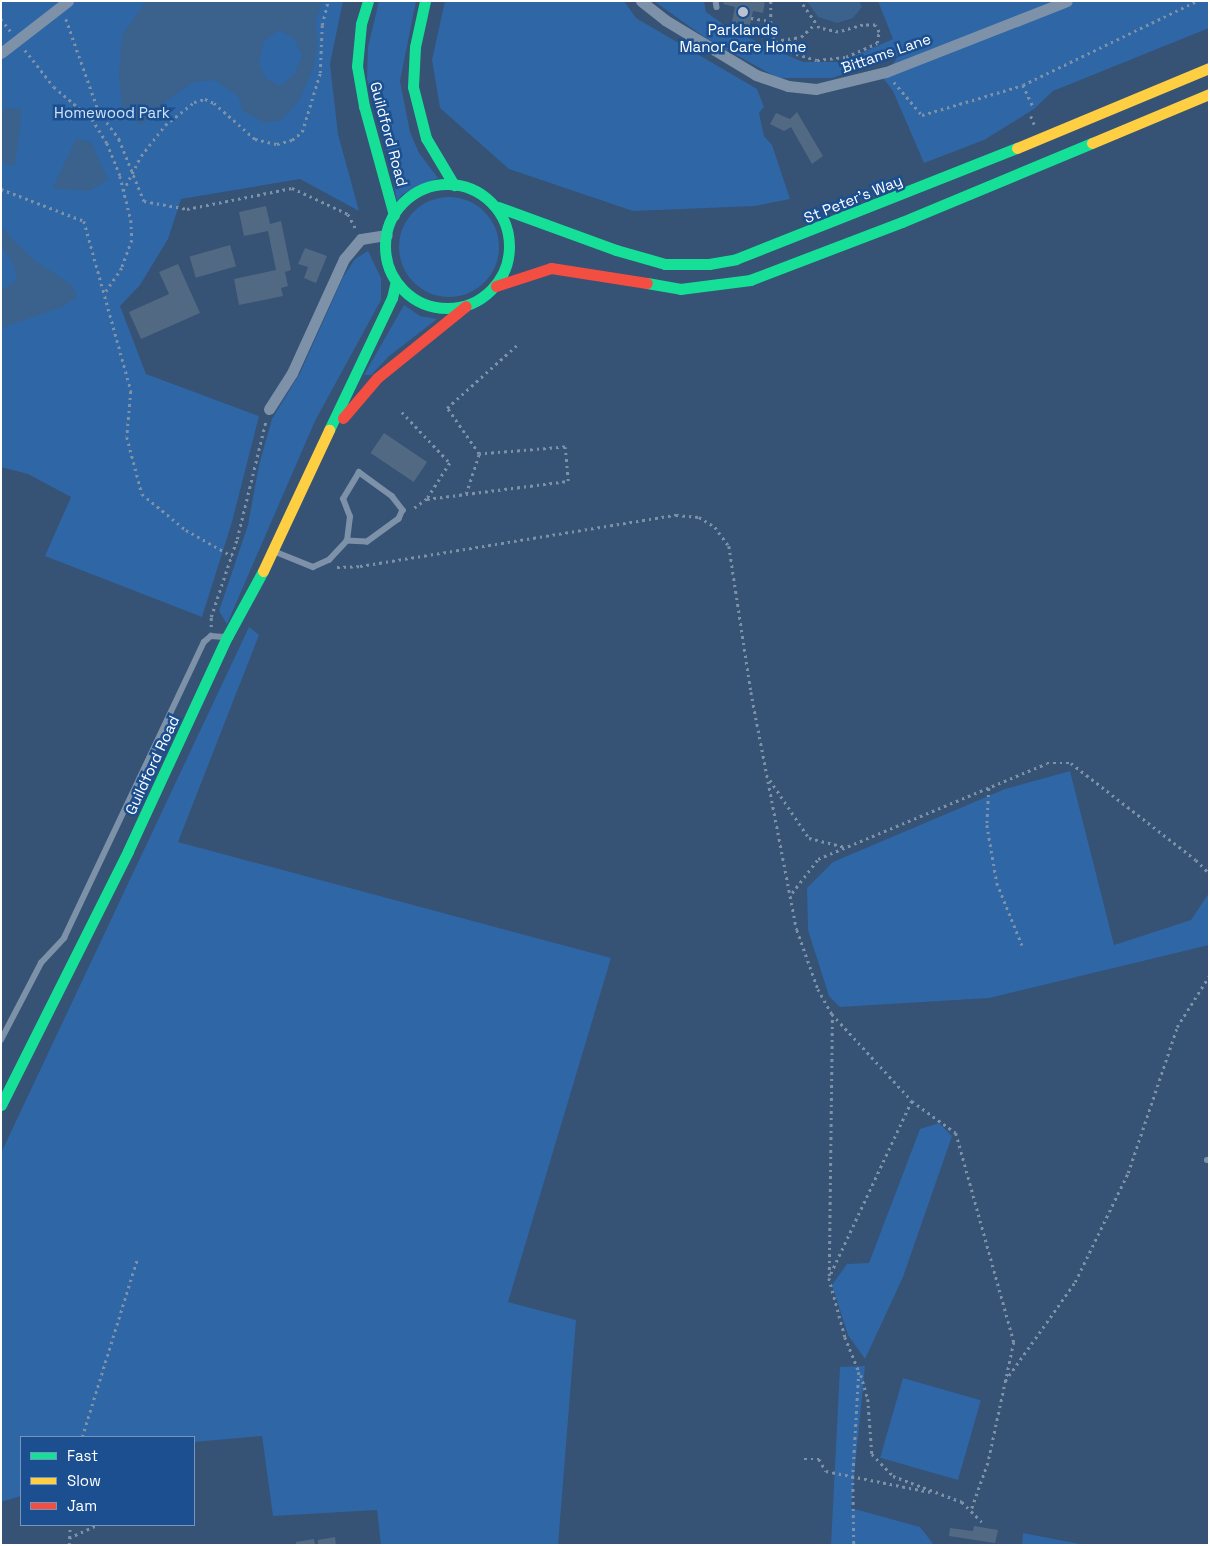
<!DOCTYPE html>
<html>
<head>
<meta charset="utf-8">
<style>
  body { margin:0 }
  #map { position:relative; width:1210px; height:1546px; overflow:hidden; background:#365274; font-family:"Space Grotesk",sans-serif }
  div>[style] { position:absolute }
  [style*='--x'] { left:calc(var(--x)*1px); top:calc(var(--y)*1px); width:calc(var(--w)*1px); rotate:calc(var(--a)*1deg) }
  .green>* { inset:0; background:#2f66a5; transform-origin:0 0 }
  .round { border-radius:50% }
  .water>* { inset:0; background:#3b618d }
  .building>* { inset:0; background:#526984; transform-origin:0 0 }
  .path>* { height:2.5px; margin-top:-1.25px; transform-origin:0; background:repeating-linear-gradient(90deg,#7d92a8 0 2.5px,transparent 0 6.5px) }
  .lane>* { height:5.5px; margin:-2.75px; padding:0 2.75px; transform-origin:2.75px; border-radius:2.75px; background:#7d92a8 }
  .street>* { height:11px; margin:-5.5px; padding:0 5.5px; transform-origin:5.5px; border-radius:5.5px; background:#7d92a8 }
  .fast>* { height:11px; margin:-5.5px; padding:0 5.5px; transform-origin:5.5px; border-radius:5.5px; background:#16e098 }
  .fast>.ring { margin:-5.5px; padding:0; box-sizing:content-box; background:none; border:11px solid #16e098; border-radius:50% }
  .slow>* { height:11px; margin:-5.5px; padding:0 5.5px; transform-origin:5.5px; border-radius:5.5px; background:#ffcf43 }
  .jam>* { height:11px; margin:-5.5px; padding:0 5.5px; transform-origin:5.5px; border-radius:5.5px; background:#f24e42 }
  .dots>* { width:14px; height:14px; translate:-50% -50%; box-sizing:border-box; border:2px solid #1b4f8f; border-radius:50% }
  span { translate:-50% -50%; white-space:nowrap; text-align:center; line-height:1.15; -webkit-text-stroke:5px #1b4f8f; paint-order:stroke }
  .poi-label { font-size:15px; color:#fff }
  .street-label { font-size:15px; color:#fff }
  .park-label { font-size:15px; color:#cfe3fa }
  .frame { position:absolute; inset:0; border:2px solid #fff; pointer-events:none }
  .legend { position:absolute; left:20px; top:1436px; width:175px; height:90px; box-sizing:border-box; background:#1b4f8f; border:1px solid #7695bc; margin:0; padding:6px 9px; list-style:none; font-size:15px; color:#fff }
  .legend li { display:flex; align-items:center; gap:10px; height:25px }
  .legend b { width:25px; border:1px solid #7695bc }
</style>
</head>
<body>
<div id="map">
  <div class="green">
    <i style="clip-path:polygon(1px 1px,343px 1px,330px 64px,338px 134px,359px 211px,300px 179px,181px 199px,168px 239px,140px 285px,120px 306px,146px 374px,259px 416px,232px 522px,202px 617px,45px 556px,71px 497px,28px 474px,1px 467px)"></i>
    <i style="clip-path:polygon(379px 1px,416px 1px,400px 81px,410px 132px,419px 153px,438px 178px,403px 194px,397px 201px,387px 150px,367px 79px,368px 47px)"></i>
    <i style="clip-path:polygon(445px 1px,624px 1px,636px 18px,757px 89px,764px 107px,759px 113px,764px 136px,772px 145px,790px 199px,755px 206px,633px 211px,509px 169px,440px 108px,432px 60px)"></i>
    <i style="clip-path:polygon(654px 1px,704px 1px,706px 12px,731px 30px,803px 62px,841px 62px,893px 39px,878px 1px,1209px 1px,1209px 28px,1053px 91px,1034px 109px,984px 140px,924px 163px,893px 91px,883px 78px,899px 55px,832px 78px,778px 78px,707px 39px)"></i>
    <i class="round" style="left:399px;top:197px;width:100px;height:100px"></i>
    <i style="clip-path:polygon(368px 251px,381px 278px,381px 300px,315px 421px,227px 624px,219px 611px,248px 525px,259px 465px,272px 419px,300px 373px,343px 277px,355px 259px)"></i>
    <i style="clip-path:polygon(404px 305px,420px 316px,437px 319px,389px 356px,371px 375px,364px 375px)"></i>
    <i style="clip-path:polygon(249px 627px,259px 635px,178px 842px,611px 958px,508px 1302px,576px 1320px,558px 1545px,381px 1545px,377px 1510px,273px 1516px,262px 1436px,194px 1442px,194px 1437px,21px 1437px,21px 1496px,1px 1502px,1px 1153px)"></i>
    <i style="clip-path:polygon(1070px 771px,1114px 945px,1191px 920px,1209px 893px,1209px 945px,989px 998px,840px 1007px,829px 996px,808px 930px,807px 888px,833px 862px,1005px 789px)"></i>
    <i style="clip-path:polygon(939px 1123px,952px 1136px,903px 1277px,865px 1359px,848px 1335px,832px 1285px,847px 1264px,869px 1263px,920px 1129px)"></i>
    <i style="clip-path:polygon(865px 1366px,851px 1508px,920px 1527px,934px 1545px,831px 1545px,840px 1367px)"></i>
    <i style="left:903px;top:1378px;width:81px;height:83px;rotate:16deg"></i>
    <i style="clip-path:polygon(1023px 1533px,1085px 1545px,1022px 1545px)"></i>
  </div>
  <div class="water">
    <i style="clip-path:polygon(evenodd,146px 1px,323px 1px,315px 23px,318px 43px,313px 69px,299px 101px,281px 120px,265px 123px,243px 111px,238px 96px,215px 80px,194px 82px,171px 97px,141px 125px,123px 114px,119px 76px,122px 36px,146px 1px,279px 30px,294px 38px,302px 55px,295px 73px,281px 86px,266px 79px,259px 63px,264px 41px,279px 30px)"></i>
    <i style="clip-path:polygon(807px 1px,859px 1px,862px 7px,853px 18px,837px 23px,818px 17px)"></i>
    <i style="clip-path:polygon(7px 108px,22px 109px,15px 166px,1px 162px,1px 110px)"></i>
    <i style="clip-path:polygon(76px 139px,91px 142px,108px 180px,88px 191px,53px 188px)"></i>
    <i style="clip-path:polygon(1px 227px,34px 260px,72px 285px,77px 297px,62px 307px,1px 328px,1px 287px,5px 289px,17px 279px,13px 264px,1px 245px)"></i>
  </div>
  <div class="building">
    <i style="clip-path:polygon(724px 1px,765px 1px,763px 13px,753px 11px,750px 25px,732px 22px,735px 7px,723px 4px)"></i>
    <i style="clip-path:polygon(797px 112px,823px 156px,812px 164px,791px 127px,784px 131px,770px 124px,776px 113px,790px 119px)"></i>
    <i style="clip-path:polygon(266px 206px,270px 224px,281px 221px,291px 270px,285px 272px,288px 286px,281px 288px,283px 296px,239px 305px,234px 279px,276px 270px,268px 231px,244px 236px,239px 212px)"></i>
    <i style="left:230px;top:245px;width:22px;height:42px;rotate:74deg"></i>
    <i style="clip-path:polygon(305px 248px,327px 256px,316px 283px,304px 278px,308px 267px,298px 264px)"></i>
    <i style="clip-path:polygon(178px 264px,200px 313px,141px 339px,129px 312px,169px 294px,159px 272px)"></i>
    <i style="left:384px;top:433px;width:52px;height:24px;rotate:34deg"></i>
    <i style="clip-path:polygon(974px 1526px,998px 1530px,995px 1543px,949px 1536px,950px 1528px,973px 1531px)"></i>
    <i style="clip-path:polygon(335px 1537px,336px 1545px,318px 1545px,318px 1540px)"></i>
    <i style="clip-path:polygon(314px 1539px,315px 1545px,296px 1545px,296px 1542px)"></i>
  </div>
  <div class="path">
    <i style="--x:771;--y:1;--w:30;--a:90"></i>
    <i style="--x:771;--y:31;--w:11;--a:68"></i>
    <i style="--x:775;--y:41;--w:19;--a:36"></i>
    <i style="--x:790;--y:52;--w:28;--a:17"></i>
    <i style="--x:817;--y:60;--w:29;--a:-6"></i>
    <i style="--x:846;--y:57;--w:34;--a:-24"></i>
    <i style="--x:877;--y:43;--w:11;--a:-80"></i>
    <i style="--x:879;--y:32;--w:8;--a:-120"></i>
    <i style="--x:875;--y:25;--w:12;--a:180"></i>
    <i style="--x:863;--y:25;--w:26;--a:164"></i>
    <i style="--x:838;--y:32;--w:19;--a:-168"></i>
    <i style="--x:819;--y:28;--w:33;--a:-125"></i>
    <i style="--x:751;--y:18;--w:18;--a:9"></i>
    <i style="--x:1;--y:19;--w:16;--a:52"></i>
    <i style="--x:66;--y:19;--w:99;--a:70.5"></i>
    <i style="--x:99;--y:112;--w:34;--a:53"></i>
    <i style="--x:119;--y:139;--w:67;--a:68"></i>
    <i style="--x:144;--y:201;--w:44;--a:10.5"></i>
    <i style="--x:187;--y:209;--w:107;--a:-11.3"></i>
    <i style="--x:292;--y:188;--w:62;--a:24.9"></i>
    <i style="--x:348;--y:214;--w:17;--a:62"></i>
    <i style="--x:775;--y:41;--w:26;--a:-9"></i>
    <i style="--x:801;--y:37;--w:18;--a:-43"></i>
    <i style="--x:25;--y:50;--w:47;--a:51.9"></i>
    <i style="--x:54;--y:87;--w:50;--a:40.1"></i>
    <i style="--x:92;--y:119;--w:28;--a:58"></i>
    <i style="--x:107;--y:143;--w:35;--a:68"></i>
    <i style="--x:120;--y:176;--w:45;--a:76"></i>
    <i style="--x:131;--y:220;--w:20;--a:87"></i>
    <i style="--x:132;--y:240;--w:30;--a:110"></i>
    <i style="--x:122;--y:268;--w:32;--a:124"></i>
    <i style="--x:894;--y:82;--w:43;--a:49.7"></i>
    <i style="--x:922;--y:115;--w:105;--a:-16.5"></i>
    <i style="--x:1023;--y:85;--w:193;--a:-25.8"></i>
    <i style="--x:1023;--y:85;--w:26;--a:65"></i>
    <i style="--x:1031;--y:116;--w:9;--a:69"></i>
    <i style="--x:1;--y:189;--w:89;--a:21.1"></i>
    <i style="--x:84;--y:221;--w:176;--a:74.5"></i>
    <i style="--x:131;--y:391;--w:46;--a:95"></i>
    <i style="--x:127;--y:437;--w:59;--a:75.3"></i>
    <i style="--x:142;--y:494;--w:57;--a:39.3"></i>
    <i style="--x:186;--y:530;--w:53;--a:29.5"></i>
    <i style="--x:123;--y:191;--w:39;--a:-63"></i>
    <i style="--x:141;--y:156;--w:39;--a:-52"></i>
    <i style="--x:165;--y:125;--w:37;--a:-38"></i>
    <i style="--x:194;--y:102;--w:11;--a:-15"></i>
    <i style="--x:205;--y:99;--w:10;--a:24"></i>
    <i style="--x:214;--y:103;--w:55;--a:41.3"></i>
    <i style="--x:255;--y:139;--w:23;--a:13"></i>
    <i style="--x:277;--y:144;--w:16;--a:-15"></i>
    <i style="--x:292;--y:140;--w:13;--a:-39"></i>
    <i style="--x:302;--y:132;--w:62;--a:-73"></i>
    <i style="--x:320;--y:73;--w:48;--a:-87.6"></i>
    <i style="--x:322;--y:25;--w:25;--a:-76"></i>
    <i style="--x:402;--y:412;--w:70;--a:46.7"></i>
    <i style="--x:450;--y:463;--w:43;--a:122.6"></i>
    <i style="--x:427;--y:499;--w:17;--a:144"></i>
    <i style="--x:466;--y:494;--w:42;--a:-72"></i>
    <i style="--x:427;--y:499;--w:142;--a:-7.3"></i>
    <i style="--x:568;--y:481;--w:34;--a:-95"></i>
    <i style="--x:565;--y:447;--w:86;--a:175.3"></i>
    <i style="--x:479;--y:454;--w:56;--a:-124.8"></i>
    <i style="--x:447;--y:408;--w:94;--a:-42"></i>
    <i style="--x:337;--y:567;--w:23;--a:-2"></i>
    <i style="--x:360;--y:566;--w:320;--a:-9.2"></i>
    <i style="--x:676;--y:515;--w:23;--a:5"></i>
    <i style="--x:699;--y:517;--w:19;--a:32"></i>
    <i style="--x:715;--y:527;--w:24;--a:54"></i>
    <i style="--x:729;--y:546;--w:148;--a:81.4"></i>
    <i style="--x:751;--y:692;--w:242;--a:79.1"></i>
    <i style="--x:797;--y:930;--w:63;--a:70.4"></i>
    <i style="--x:818;--y:989;--w:29;--a:61"></i>
    <i style="--x:832;--y:1014;--w:118;--a:47.4"></i>
    <i style="--x:912;--y:1101;--w:195;--a:115.1"></i>
    <i style="--x:829;--y:1278;--w:61;--a:74.8"></i>
    <i style="--x:845;--y:1337;--w:38;--a:68"></i>
    <i style="--x:859;--y:1372;--w:104;--a:93.3"></i>
    <i style="--x:853;--y:1476;--w:69;--a:89.2"></i>
    <i style="--x:211;--y:627;--w:10;--a:-90"></i>
    <i style="--x:211;--y:617;--w:82;--a:-71.6"></i>
    <i style="--x:237;--y:539;--w:122;--a:-76.3"></i>
    <i style="--x:770;--y:780;--w:70;--a:56.1"></i>
    <i style="--x:809;--y:838;--w:36;--a:14"></i>
    <i style="--x:989;--y:788;--w:37;--a:93"></i>
    <i style="--x:987;--y:825;--w:59;--a:80.2"></i>
    <i style="--x:997;--y:883;--w:67;--a:68"></i>
    <i style="--x:792;--y:893;--w:43;--a:-52.6"></i>
    <i style="--x:818;--y:859;--w:248;--a:-22.7"></i>
    <i style="--x:1047;--y:763;--w:24;--a:0"></i>
    <i style="--x:1071;--y:763;--w:158;--a:37.8"></i>
    <i style="--x:1196;--y:860;--w:18;--a:45"></i>
    <i style="--x:912;--y:1101;--w:54;--a:36"></i>
    <i style="--x:956;--y:1133;--w:217;--a:74.5"></i>
    <i style="--x:1014;--y:1342;--w:124;--a:102.1"></i>
    <i style="--x:988;--y:1463;--w:51;--a:109.5"></i>
    <i style="--x:829;--y:1276;--w:262;--a:-89.3"></i>
    <i style="--x:861;--y:1375;--w:25;--a:74"></i>
    <i style="--x:868;--y:1399;--w:55;--a:85.8"></i>
    <i style="--x:872;--y:1454;--w:30;--a:46"></i>
    <i style="--x:893;--y:1476;--w:74;--a:20.6"></i>
    <i style="--x:962;--y:1502;--w:28;--a:45"></i>
    <i style="--x:1005;--y:1381;--w:121;--a:-54.7"></i>
    <i style="--x:1075;--y:1282;--w:121;--a:-64.1"></i>
    <i style="--x:1128;--y:1173;--w:154;--a:-71.4"></i>
    <i style="--x:1177;--y:1027;--w:60;--a:-57.9"></i>
    <i style="--x:82;--y:1437;--w:186;--a:-72.8"></i>
    <i style="--x:804;--y:1459;--w:15;--a:0"></i>
    <i style="--x:819;--y:1459;--w:14;--a:60"></i>
    <i style="--x:826;--y:1471;--w:106;--a:11.4"></i>
    <i style="--x:69;--y:1538;--w:31;--a:-25"></i>
    <i style="--x:69;--y:1545;--w:20;--a:-87"></i>
  </div>
  <div class="lane">
    <i style="--x:716;--y:1;--w:6;--a:81"></i>
    <i style="--x:276;--y:552;--w:40;--a:22"></i>
    <i style="--x:313;--y:567;--w:17;--a:-24"></i>
    <i style="--x:329;--y:560;--w:26;--a:-47"></i>
    <i style="--x:347;--y:541;--w:24;--a:-83"></i>
    <i style="--x:350;--y:517;--w:19;--a:-111"></i>
    <i style="--x:343;--y:499;--w:31;--a:-59"></i>
    <i style="--x:359;--y:472;--w:41;--a:36"></i>
    <i style="--x:392;--y:496;--w:18;--a:52"></i>
    <i style="--x:403;--y:510;--w:10;--a:114"></i>
    <i style="--x:399;--y:519;--w:39;--a:144"></i>
    <i style="--x:367;--y:542;--w:20;--a:-177"></i>
    <i style="--x:1;--y:1040;--w:87;--a:-62.5"></i>
    <i style="--x:41;--y:963;--w:34;--a:-47"></i>
    <i style="--x:64;--y:938;--w:327;--a:-64.7"></i>
    <i style="--x:204;--y:642;--w:9;--a:-41"></i>
    <i style="--x:211;--y:636;--w:13;--a:4"></i>
    <i style="--x:1207;--y:1160;--w:2;--a:0"></i>
  </div>
  <div class="street">
    <i style="--x:641;--y:1;--w:31;--a:38"></i>
    <i style="--x:665;--y:20;--w:106;--a:31.1"></i>
    <i style="--x:756;--y:75;--w:34;--a:19"></i>
    <i style="--x:788;--y:86;--w:28;--a:6"></i>
    <i style="--x:816;--y:89;--w:72;--a:-13.7"></i>
    <i style="--x:886;--y:72;--w:194;--a:-21.4"></i>
    <i style="--x:1;--y:53;--w:85;--a:-37.8"></i>
    <i style="--x:269;--y:409;--w:43;--a:-57.4"></i>
    <i style="--x:292;--y:373;--w:125;--a:-65.5"></i>
    <i style="--x:344;--y:259;--w:26;--a:-50"></i>
    <i style="--x:361;--y:239;--w:26;--a:-9"></i>
  </div>
  <div class="fast">
    <i style="--x:368;--y:1;--w:24;--a:107"></i>
    <i style="--x:361;--y:24;--w:42;--a:95.4"></i>
    <i style="--x:357;--y:66;--w:41;--a:80.1"></i>
    <i style="--x:364;--y:106;--w:113;--a:74.6"></i>
    <i style="--x:425;--y:1;--w:47;--a:102.3"></i>
    <i style="--x:415;--y:47;--w:40;--a:92.9"></i>
    <i style="--x:413;--y:87;--w:53;--a:75.7"></i>
    <i style="--x:426;--y:138;--w:55;--a:59.2"></i>
    <i class="ring" style="left:385px;top:184px;width:113px;height:113px"></i>
    <i style="--x:498;--y:207;--w:126;--a:20"></i>
    <i style="--x:616;--y:250;--w:51;--a:15.9"></i>
    <i style="--x:665;--y:264;--w:44;--a:0"></i>
    <i style="--x:709;--y:264;--w:27;--a:-10"></i>
    <i style="--x:736;--y:259;--w:302;--a:-21.6"></i>
    <i style="--x:647;--y:283;--w:34;--a:10"></i>
    <i style="--x:680;--y:289;--w:71;--a:-7.3"></i>
    <i style="--x:750;--y:280;--w:163;--a:-20.9"></i>
    <i style="--x:902;--y:222;--w:206;--a:-22.6"></i>
    <i style="--x:329;--y:430;--w:146;--a:-64.5"></i>
    <i style="--x:392;--y:298;--w:17;--a:-77"></i>
    <i style="--x:1;--y:1105;--w:284;--a:-63.4"></i>
    <i style="--x:128;--y:851;--w:236;--a:-65.2"></i>
    <i style="--x:227;--y:637;--w:75;--a:-61.4"></i>
  </div>
  <div class="slow">
    <i style="--x:1092;--y:143;--w:127;--a:-22.7"></i>
    <i style="--x:1017;--y:148;--w:208;--a:-22.6"></i>
    <i style="--x:263;--y:571;--w:156;--a:-64.9"></i>
  </div>
  <div class="jam">
    <i style="--x:496;--y:286;--w:58;--a:-18.1"></i>
    <i style="--x:551;--y:268;--w:97;--a:8.9"></i>
    <i style="--x:343;--y:418;--w:52;--a:-49.6"></i>
    <i style="--x:377;--y:378;--w:114;--a:-39"></i>
  </div>
  <div class="dots">
    <i style="left:743px;top:12px;background:#b9c2ce"></i>
  </div>
  <div class="poi-label">
    <span style="left:743px;top:38px">Parklands<br>Manor Care Home</span>
  </div>
  <div class="street-label">
    <span style="left:886px;top:53px;rotate:-19deg">Bittams Lane</span>
    <span style="left:389px;top:134px;rotate:75deg">Guildford Road</span>
    <span style="left:853px;top:199px;rotate:-22deg">St Peter's Way</span>
    <span style="left:152px;top:765px;rotate:-65deg">Guildford Road</span>
  </div>
  <div class="park-label">
    <span style="left:112px;top:113px">Homewood Park</span>
  </div>
  <div class="frame"></div>
  <ul class="legend">
  <li><b style="height:6px;background:#16e098"></b>Fast</li>
  <li><b style="height:6px;background:#ffcf43"></b>Slow</li>
  <li><b style="height:6px;background:#f24e42"></b>Jam</li>
  </ul>
</div>
</body>
</html>
